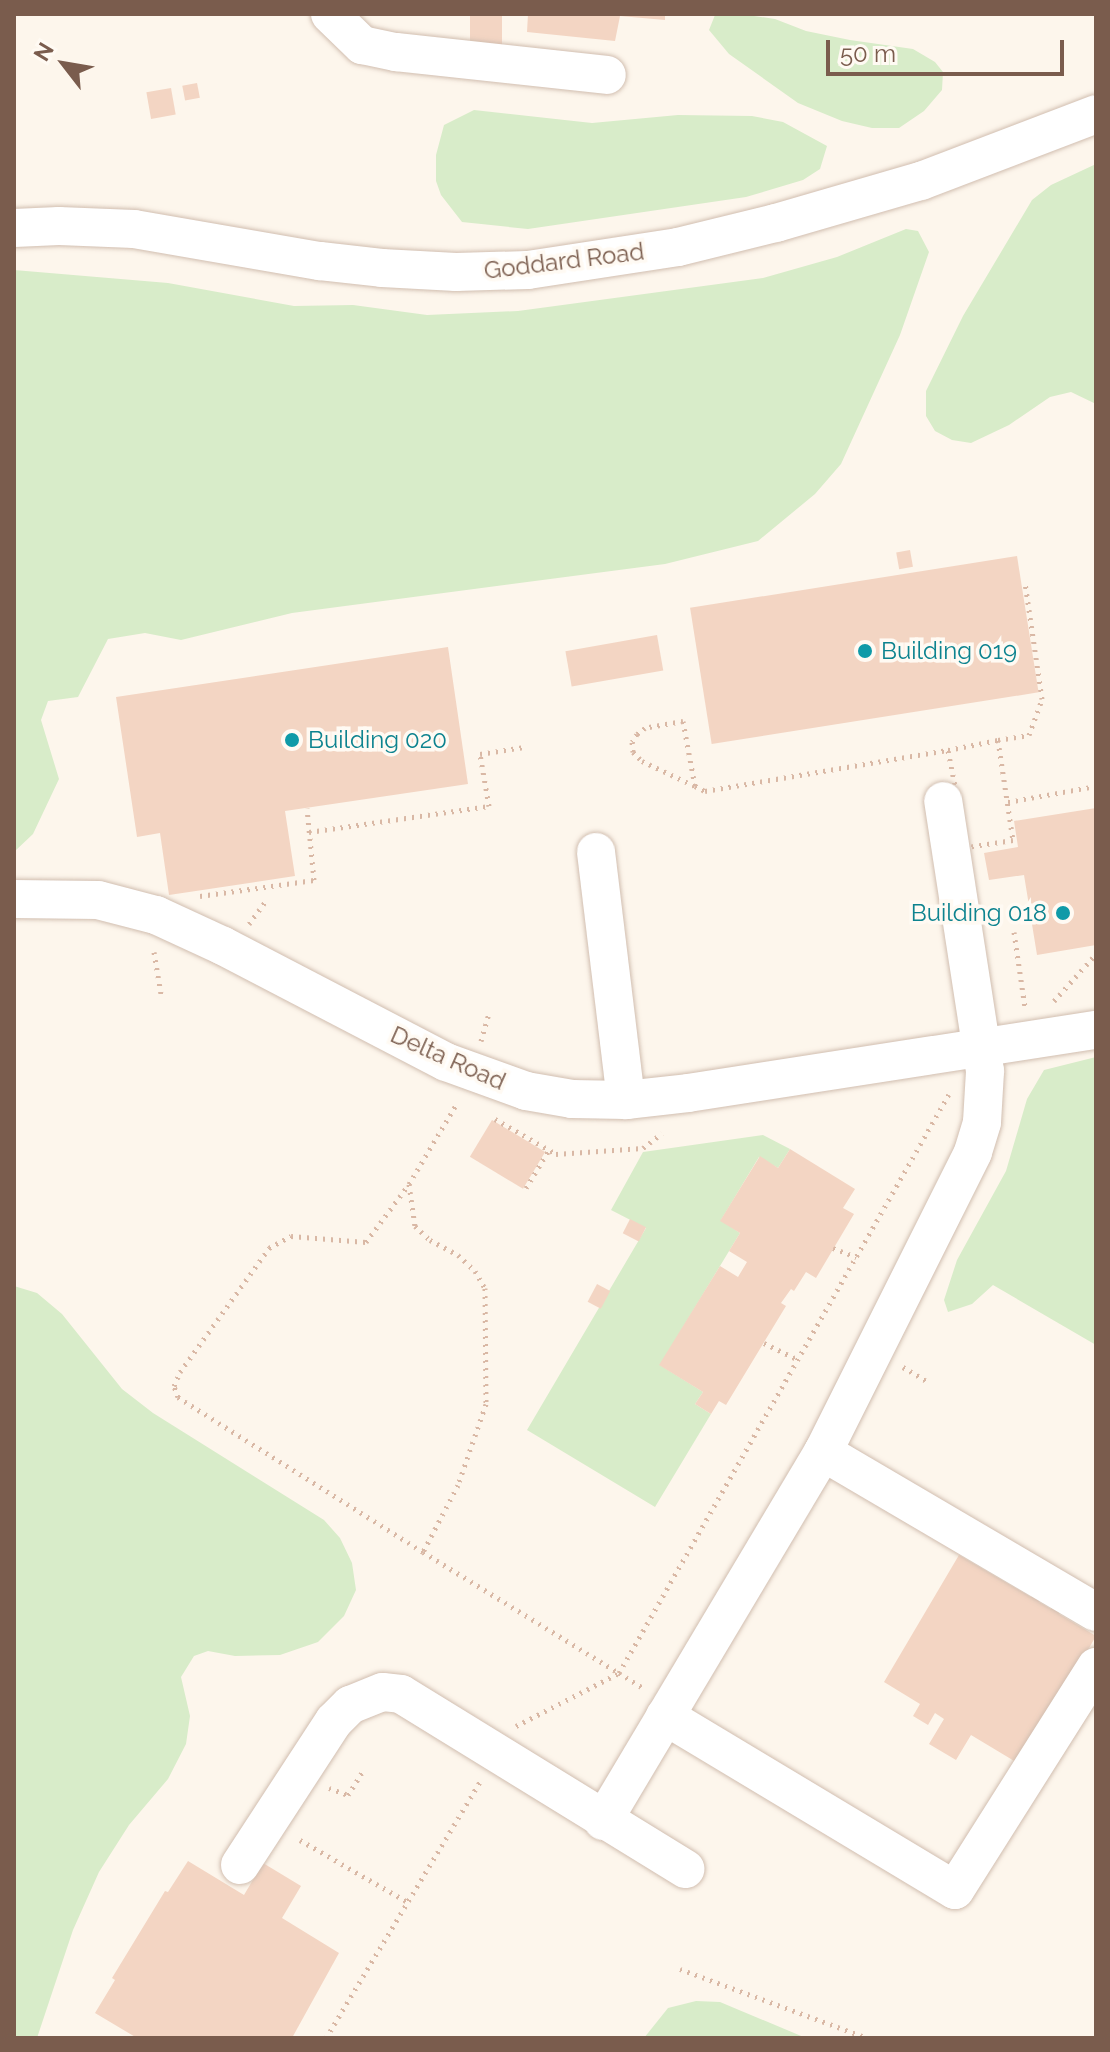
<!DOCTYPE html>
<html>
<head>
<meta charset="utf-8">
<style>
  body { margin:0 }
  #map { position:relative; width:1110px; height:2052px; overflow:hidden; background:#fdf6ec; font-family:Raleway,sans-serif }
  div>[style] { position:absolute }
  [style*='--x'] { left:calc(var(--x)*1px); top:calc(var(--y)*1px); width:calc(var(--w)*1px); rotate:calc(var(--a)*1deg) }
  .green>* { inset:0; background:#d8ecc9 }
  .building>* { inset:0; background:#f3d5c3; transform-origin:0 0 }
  .path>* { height:5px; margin-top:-2.5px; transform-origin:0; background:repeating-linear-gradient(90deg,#d9b8a5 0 2px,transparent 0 8px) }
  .roads { filter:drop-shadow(0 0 2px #d1beb0) drop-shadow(0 0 2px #d1beb0) }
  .minor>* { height:38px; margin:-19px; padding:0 19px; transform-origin:19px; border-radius:19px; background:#fff }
  .dots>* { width:22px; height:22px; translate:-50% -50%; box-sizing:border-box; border:4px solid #fffaf3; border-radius:50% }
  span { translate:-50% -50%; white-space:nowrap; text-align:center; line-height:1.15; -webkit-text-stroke:7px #fffaf3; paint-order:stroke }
  .street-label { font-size:24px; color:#7a5c4d }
  .culture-label { font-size:24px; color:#0d838f }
  .left { translate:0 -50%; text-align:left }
  .right { translate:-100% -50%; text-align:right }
  .frame { position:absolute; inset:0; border:16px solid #7a5c4d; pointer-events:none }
  .north { position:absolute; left:24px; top:24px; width:80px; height:80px; -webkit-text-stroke:6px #fffaf3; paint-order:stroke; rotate:301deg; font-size:22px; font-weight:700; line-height:32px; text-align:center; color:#7a5c4d }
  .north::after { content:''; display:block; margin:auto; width:28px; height:36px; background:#7a5c4d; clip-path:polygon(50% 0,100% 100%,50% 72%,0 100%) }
  .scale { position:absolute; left:826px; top:40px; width:238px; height:36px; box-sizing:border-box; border:4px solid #7a5c4d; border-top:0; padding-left:10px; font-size:24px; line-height:28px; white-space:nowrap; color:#7a5c4d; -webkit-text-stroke:6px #fffaf3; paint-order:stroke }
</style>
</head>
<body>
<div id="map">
  <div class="green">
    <i style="clip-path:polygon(741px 14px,775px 19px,806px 31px,850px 40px,913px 49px,935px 62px,943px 72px,942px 90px,924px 111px,899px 128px,872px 128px,842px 121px,798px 103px,729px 54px,709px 30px,715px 15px)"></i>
    <i style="clip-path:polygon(474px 110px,592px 123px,678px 115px,752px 116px,783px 122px,827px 146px,820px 169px,803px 180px,746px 197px,528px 229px,462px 222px,441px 195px,436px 181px,436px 155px,444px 125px)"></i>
    <i style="clip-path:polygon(1096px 164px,1096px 404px,1071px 392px,1050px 397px,1009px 425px,971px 443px,952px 440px,935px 431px,926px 416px,926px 391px,963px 316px,1032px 200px,1051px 185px)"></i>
    <i style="clip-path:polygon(906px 229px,918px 231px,929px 252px,900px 335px,841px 464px,815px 494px,758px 541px,665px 564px,292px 613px,181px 640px,145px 633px,108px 639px,78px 697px,48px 701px,41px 720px,59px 779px,33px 834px,14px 852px,14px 270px,168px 283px,294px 306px,353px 305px,427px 315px,518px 311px,763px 278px,837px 257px)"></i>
    <i style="clip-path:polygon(1096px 1057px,1096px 1345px,993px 1285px,972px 1304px,948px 1312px,944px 1300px,957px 1260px,1006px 1171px,1027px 1099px,1044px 1070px)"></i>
    <i style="clip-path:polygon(763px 1135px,790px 1149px,778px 1168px,759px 1157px,721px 1220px,740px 1233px,660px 1365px,703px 1392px,695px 1404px,711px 1414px,655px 1507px,527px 1430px,646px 1228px,611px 1210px,643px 1152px)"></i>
    <i style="clip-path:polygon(14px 1286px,37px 1293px,62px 1314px,122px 1389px,153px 1413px,324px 1520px,340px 1538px,352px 1563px,356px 1590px,344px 1616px,318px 1642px,280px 1655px,235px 1656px,208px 1651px,194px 1656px,181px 1677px,190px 1716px,186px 1744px,168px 1779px,129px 1825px,99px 1872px,73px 1930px,37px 2038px,14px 2038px)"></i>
    <i style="clip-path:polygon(696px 2001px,720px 2002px,806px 2038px,644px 2038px,668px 2008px)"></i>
  </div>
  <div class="building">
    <i style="left:470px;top:14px;width:32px;height:39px"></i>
    <i style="clip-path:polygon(528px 14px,665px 14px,665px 20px,620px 16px,615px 41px,527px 32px)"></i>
    <i style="left:197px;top:83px;width:15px;height:15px;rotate:79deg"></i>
    <i style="left:171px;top:88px;width:27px;height:25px;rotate:80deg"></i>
    <i style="left:910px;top:550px;width:17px;height:14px;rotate:80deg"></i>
    <i style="left:1017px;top:556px;width:138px;height:331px;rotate:81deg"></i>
    <i style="left:657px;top:635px;width:36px;height:93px;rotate:80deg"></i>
    <i style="clip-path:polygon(448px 647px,468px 784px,285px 811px,295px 876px,169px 895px,160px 833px,137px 837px,116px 697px)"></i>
    <i style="clip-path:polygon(1096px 808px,1096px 945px,1037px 955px,1024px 875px,989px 880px,984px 853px,1018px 847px,1014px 821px)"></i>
    <i style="left:492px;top:1120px;width:62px;height:43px;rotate:31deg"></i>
    <i style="clip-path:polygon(790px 1149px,855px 1189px,843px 1208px,854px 1214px,816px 1278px,806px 1272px,794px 1291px,791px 1289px,781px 1303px,786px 1306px,726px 1405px,719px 1401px,711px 1414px,695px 1404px,703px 1392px,659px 1365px,720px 1266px,738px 1277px,747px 1262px,729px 1251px,740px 1233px,720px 1221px,760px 1156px,778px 1168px)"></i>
    <i style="left:630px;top:1219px;width:18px;height:16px;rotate:27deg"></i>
    <i style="left:597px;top:1284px;width:15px;height:20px;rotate:28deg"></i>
    <i style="clip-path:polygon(959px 1555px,1031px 1597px,1034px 1591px,1043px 1596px,1039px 1602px,1051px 1609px,1054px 1603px,1062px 1608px,1059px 1614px,1096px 1636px,1021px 1765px,971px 1735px,956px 1760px,929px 1744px,944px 1719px,935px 1713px,928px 1725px,913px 1716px,920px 1704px,884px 1682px)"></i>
    <i style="clip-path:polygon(188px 1861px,244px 1895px,263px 1863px,301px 1886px,282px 1918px,339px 1953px,292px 2038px,137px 2038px,95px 2013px,115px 1980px,112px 1978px,165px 1891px,168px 1892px)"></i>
  </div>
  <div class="path">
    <i style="--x:998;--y:740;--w:101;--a:81.5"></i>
    <i style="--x:1013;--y:840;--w:47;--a:171.3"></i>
    <i style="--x:967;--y:847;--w:99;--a:-101.1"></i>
    <i style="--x:948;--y:750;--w:51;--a:-11.3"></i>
    <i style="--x:998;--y:740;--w:31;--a:-9"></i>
    <i style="--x:1029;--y:735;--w:38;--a:-70"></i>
    <i style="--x:1042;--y:699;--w:117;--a:-98.3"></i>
    <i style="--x:695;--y:786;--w:66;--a:-100.5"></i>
    <i style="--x:683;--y:721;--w:39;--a:170"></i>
    <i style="--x:645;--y:728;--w:10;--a:143"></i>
    <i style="--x:637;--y:734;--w:9;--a:122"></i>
    <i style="--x:632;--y:742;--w:10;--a:84"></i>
    <i style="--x:633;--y:752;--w:13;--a:45"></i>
    <i style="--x:642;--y:761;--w:59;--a:25.3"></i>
    <i style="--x:695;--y:786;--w:11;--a:27"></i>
    <i style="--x:705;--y:791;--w:246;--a:-9.6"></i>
    <i style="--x:1008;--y:802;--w:89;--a:-10.3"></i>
    <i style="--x:309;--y:832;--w:182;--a:-8.2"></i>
    <i style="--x:489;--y:806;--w:53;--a:-99.8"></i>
    <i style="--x:480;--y:754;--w:45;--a:-9"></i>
    <i style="--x:200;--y:896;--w:115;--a:-8"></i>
    <i style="--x:314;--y:880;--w:72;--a:-95.6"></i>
    <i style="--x:249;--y:924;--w:27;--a:-54"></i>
    <i style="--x:1014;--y:932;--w:76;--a:81.7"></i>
    <i style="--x:154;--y:952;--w:43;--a:80.5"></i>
    <i style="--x:1054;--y:1001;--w:63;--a:-48.2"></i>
    <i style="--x:481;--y:1041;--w:29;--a:-74"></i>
    <i style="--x:495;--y:1119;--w:70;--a:29.8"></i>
    <i style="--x:556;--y:1154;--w:87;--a:-3.9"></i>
    <i style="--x:643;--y:1148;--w:24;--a:-38"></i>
    <i style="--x:409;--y:1184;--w:42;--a:81.9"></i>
    <i style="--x:415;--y:1226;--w:21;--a:43"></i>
    <i style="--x:430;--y:1240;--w:32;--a:28"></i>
    <i style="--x:458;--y:1255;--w:23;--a:43"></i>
    <i style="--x:475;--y:1271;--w:20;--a:60"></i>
    <i style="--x:485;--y:1288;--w:116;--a:89.5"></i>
    <i style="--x:486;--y:1404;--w:86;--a:109.1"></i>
    <i style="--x:458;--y:1485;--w:76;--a:117.6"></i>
    <i style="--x:423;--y:1552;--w:230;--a:31.7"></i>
    <i style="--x:619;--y:1673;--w:666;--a:-60.32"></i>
    <i style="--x:526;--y:1188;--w:44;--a:-58.8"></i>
    <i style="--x:833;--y:1248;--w:25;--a:21"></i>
    <i style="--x:764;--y:1343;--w:37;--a:26"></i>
    <i style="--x:903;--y:1367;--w:29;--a:31"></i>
    <i style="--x:423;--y:1552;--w:290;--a:-147.7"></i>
    <i style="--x:178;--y:1397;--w:12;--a:-110"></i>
    <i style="--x:174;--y:1386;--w:15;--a:-67"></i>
    <i style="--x:180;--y:1372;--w:153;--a:-54.3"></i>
    <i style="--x:269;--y:1248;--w:25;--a:-29"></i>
    <i style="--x:291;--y:1236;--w:75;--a:4.6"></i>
    <i style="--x:366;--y:1242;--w:72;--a:-53.4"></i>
    <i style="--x:409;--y:1184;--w:94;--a:-59.3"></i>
    <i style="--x:516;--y:1726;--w:116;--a:-27.2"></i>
    <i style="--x:619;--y:1673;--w:31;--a:32"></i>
    <i style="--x:329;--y:1788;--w:20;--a:20"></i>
    <i style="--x:348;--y:1795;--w:31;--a:-58"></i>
    <i style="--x:300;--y:1840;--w:125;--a:29.9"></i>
    <i style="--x:680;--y:1969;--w:200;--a:20.2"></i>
    <i style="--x:326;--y:2038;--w:299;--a:-59"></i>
  </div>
  <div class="roads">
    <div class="minor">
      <i style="--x:330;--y:14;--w:45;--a:44.1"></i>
      <i style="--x:362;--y:45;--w:35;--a:12"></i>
      <i style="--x:396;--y:52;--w:212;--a:6.2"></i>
      <i style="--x:14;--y:228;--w:45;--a:-2.5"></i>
      <i style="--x:59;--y:226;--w:75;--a:2.3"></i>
      <i style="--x:134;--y:229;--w:189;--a:9.8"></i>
      <i style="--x:320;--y:261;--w:62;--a:6.4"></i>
      <i style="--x:382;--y:268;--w:74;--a:3.1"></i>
      <i style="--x:456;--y:272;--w:72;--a:-1.6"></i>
      <i style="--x:528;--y:270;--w:152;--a:-8.7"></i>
      <i style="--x:678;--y:247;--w:101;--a:-13.8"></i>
      <i style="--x:776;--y:223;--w:151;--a:-16.2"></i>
      <i style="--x:921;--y:181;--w:187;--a:-20.9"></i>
      <i style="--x:596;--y:852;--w:250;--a:83.1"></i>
      <i style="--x:14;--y:899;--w:84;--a:0.7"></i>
      <i style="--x:98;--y:900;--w:60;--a:14.5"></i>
      <i style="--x:156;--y:915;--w:74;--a:24.8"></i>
      <i style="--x:223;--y:946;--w:251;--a:27.5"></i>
      <i style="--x:446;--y:1062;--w:85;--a:19.9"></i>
      <i style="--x:526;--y:1091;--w:47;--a:9.9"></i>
      <i style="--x:572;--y:1099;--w:54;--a:1.1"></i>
      <i style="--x:626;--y:1100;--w:62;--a:-6.4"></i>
      <i style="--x:688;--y:1093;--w:413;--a:-8.8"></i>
      <i style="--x:823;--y:1452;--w:316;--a:30.4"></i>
      <i style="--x:665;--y:1716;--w:338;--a:31"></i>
      <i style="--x:955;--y:1890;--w:264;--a:-57.7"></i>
      <i style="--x:603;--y:1821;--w:430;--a:-59.2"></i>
      <i style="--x:823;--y:1452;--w:335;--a:-63.4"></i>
      <i style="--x:973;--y:1152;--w:31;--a:-73"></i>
      <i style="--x:982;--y:1122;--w:51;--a:-86.6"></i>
      <i style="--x:985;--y:1071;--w:273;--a:-98.8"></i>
      <i style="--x:240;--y:1865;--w:172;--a:-56.9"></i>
      <i style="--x:334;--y:1721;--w:23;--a:-45"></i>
      <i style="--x:350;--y:1705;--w:35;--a:-22"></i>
      <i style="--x:383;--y:1692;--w:18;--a:6"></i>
      <i style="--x:401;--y:1694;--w:334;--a:31.6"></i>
    </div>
  </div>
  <div class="dots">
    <i style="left:865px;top:651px;background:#0f9aa8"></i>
    <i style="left:292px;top:740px;background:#0f9aa8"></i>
    <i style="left:1063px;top:913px;background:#0f9aa8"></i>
  </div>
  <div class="street-label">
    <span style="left:564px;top:261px;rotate:-7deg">Goddard Road</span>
    <span style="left:448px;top:1058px;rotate:24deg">Delta Road</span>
  </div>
  <div class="culture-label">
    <span class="left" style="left:881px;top:651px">Building 019</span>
    <span class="left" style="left:308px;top:740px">Building 020</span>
    <span class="right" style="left:1047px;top:913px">Building 018</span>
  </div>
  <div class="frame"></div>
  <div class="north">N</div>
  <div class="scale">50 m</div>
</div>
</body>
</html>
